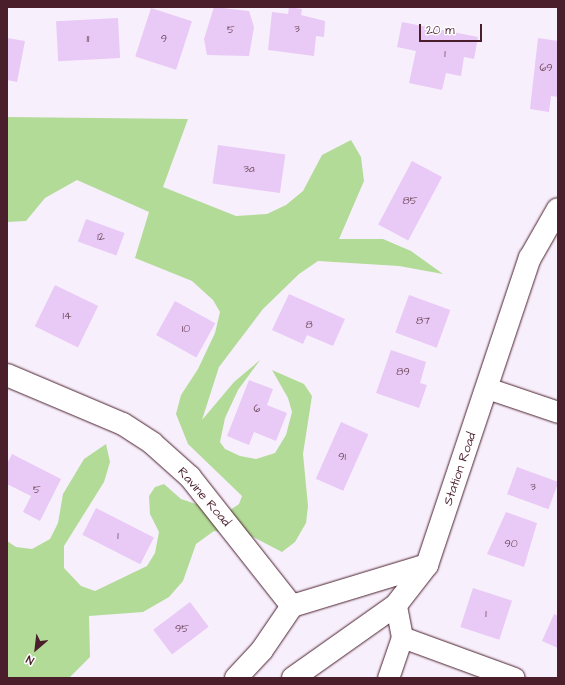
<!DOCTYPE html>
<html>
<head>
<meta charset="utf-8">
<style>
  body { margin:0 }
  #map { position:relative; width:565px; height:685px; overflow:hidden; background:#f8effc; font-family:"Architects Daughter",sans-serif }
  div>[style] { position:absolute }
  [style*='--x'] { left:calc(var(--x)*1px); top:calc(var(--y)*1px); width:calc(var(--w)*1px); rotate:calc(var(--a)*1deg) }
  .green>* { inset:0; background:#b2db97 }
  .building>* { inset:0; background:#e9c9f6; transform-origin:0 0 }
  .roads { filter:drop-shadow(0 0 1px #4a1f2b) drop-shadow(0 0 1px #4a1f2b) }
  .street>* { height:21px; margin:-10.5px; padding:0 10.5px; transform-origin:10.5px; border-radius:10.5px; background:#fff }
  .secondary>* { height:22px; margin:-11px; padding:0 11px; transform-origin:11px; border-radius:11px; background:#fff }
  span { translate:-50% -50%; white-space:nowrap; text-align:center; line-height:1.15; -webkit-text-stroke:3px #fff; paint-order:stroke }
  .number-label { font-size:11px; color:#724a5e }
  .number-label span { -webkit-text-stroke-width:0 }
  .street-label { font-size:13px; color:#4a1f2b }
  .frame { position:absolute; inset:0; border:8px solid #4a1f2b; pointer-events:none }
  .north { position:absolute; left:16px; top:629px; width:40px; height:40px; -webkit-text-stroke:3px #fff; paint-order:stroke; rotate:208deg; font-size:11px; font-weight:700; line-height:16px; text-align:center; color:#4a1f2b }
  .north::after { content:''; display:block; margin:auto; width:14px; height:18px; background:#4a1f2b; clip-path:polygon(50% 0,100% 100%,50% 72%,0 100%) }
  .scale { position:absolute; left:419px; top:24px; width:63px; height:18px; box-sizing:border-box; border:2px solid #4a1f2b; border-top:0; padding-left:5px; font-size:12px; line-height:14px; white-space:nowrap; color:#4a1f2b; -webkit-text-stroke:3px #fff; paint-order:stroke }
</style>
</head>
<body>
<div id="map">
  <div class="green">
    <i style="clip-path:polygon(7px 117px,188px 119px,163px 187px,236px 216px,267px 214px,286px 205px,303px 191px,322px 155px,351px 140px,361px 157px,364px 181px,339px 239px,383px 239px,411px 251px,443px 274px,399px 266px,318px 261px,299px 274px,263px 309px,219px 367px,202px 420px,234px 382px,260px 360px,238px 390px,225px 418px,220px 442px,225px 449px,240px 456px,256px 459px,275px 453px,286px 435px,292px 412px,288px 398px,272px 370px,304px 384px,312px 396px,303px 454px,308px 506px,306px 523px,295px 542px,282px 552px,251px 536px,214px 531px,196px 544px,183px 581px,169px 597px,143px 612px,89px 616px,90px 657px,69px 678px,7px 678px,7px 541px,16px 547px,32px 549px,50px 539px,58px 523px,63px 494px,84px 459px,106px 444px,110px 462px,104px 482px,64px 546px,64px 568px,81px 586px,95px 591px,147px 566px,155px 553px,159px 532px,150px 514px,149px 496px,155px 487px,164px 484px,181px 499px,205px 507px,230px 510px,239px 504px,242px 496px,188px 444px,176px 414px,181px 395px,198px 369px,215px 333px,220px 312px,213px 300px,192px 281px,135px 258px,149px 212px,77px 180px,45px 198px,26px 221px,7px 222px)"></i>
  </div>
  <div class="building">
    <i style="clip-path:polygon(214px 7px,249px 11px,254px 27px,249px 56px,207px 55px,204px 39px)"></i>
    <i style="clip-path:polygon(289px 7px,302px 9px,301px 15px,325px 21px,324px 37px,316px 36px,314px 56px,268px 50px,272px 12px,288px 14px)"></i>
    <i style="left:151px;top:8px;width:43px;height:51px;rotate:18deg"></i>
    <i style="left:118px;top:18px;width:40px;height:62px;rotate:87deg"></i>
    <i style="clip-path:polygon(402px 22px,478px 37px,474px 59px,464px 57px,461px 76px,446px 73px,442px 90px,409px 83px,416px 51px,397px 47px)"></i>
    <i style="clip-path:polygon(7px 38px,25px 41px,17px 82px,7px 80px)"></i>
    <i style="clip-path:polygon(538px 38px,558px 41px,558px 97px,551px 96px,549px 112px,530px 109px)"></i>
    <i style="left:218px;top:145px;width:68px;height:39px;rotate:8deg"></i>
    <i style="left:412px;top:161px;width:34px;height:72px;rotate:28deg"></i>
    <i style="left:86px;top:219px;width:41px;height:24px;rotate:20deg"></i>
    <i style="left:55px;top:285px;width:48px;height:46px;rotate:26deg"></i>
    <i style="clip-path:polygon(289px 294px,345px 319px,333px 346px,307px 335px,303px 344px,272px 330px)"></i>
    <i style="left:409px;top:295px;width:44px;height:40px;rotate:20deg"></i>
    <i style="left:175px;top:301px;width:46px;height:39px;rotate:29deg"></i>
    <i style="clip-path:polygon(391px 350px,426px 362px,420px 383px,427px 385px,419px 408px,376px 393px)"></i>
    <i style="clip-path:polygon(249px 380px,273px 389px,267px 405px,287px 413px,276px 441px,254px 432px,249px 445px,227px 436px)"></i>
    <i style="left:341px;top:422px;width:30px;height:62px;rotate:24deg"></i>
    <i style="clip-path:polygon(12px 454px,61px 479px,40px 521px,23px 512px,31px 496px,7px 484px,7px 464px)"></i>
    <i style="left:517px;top:467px;width:44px;height:29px;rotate:20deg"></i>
    <i style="left:96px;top:508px;width:65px;height:30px;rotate:27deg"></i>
    <i style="clip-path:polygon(506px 512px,537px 523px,524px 567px,487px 554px)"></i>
    <i style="left:473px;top:588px;width:41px;height:41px;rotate:18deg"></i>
    <i style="left:190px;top:602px;width:31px;height:46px;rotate:53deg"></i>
    <i style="clip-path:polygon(554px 614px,558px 616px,558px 648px,542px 641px)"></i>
  </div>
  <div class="roads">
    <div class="street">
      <i style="--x:487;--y:388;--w:75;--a:18.7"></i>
      <i style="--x:402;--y:637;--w:119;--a:20.1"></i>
      <i style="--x:388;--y:678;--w:43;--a:-71.1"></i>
      <i style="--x:402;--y:637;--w:33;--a:-101"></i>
    </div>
    <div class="secondary">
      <i style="--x:7;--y:375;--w:126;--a:22.9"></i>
      <i style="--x:123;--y:424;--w:35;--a:33"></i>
      <i style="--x:152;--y:443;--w:51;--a:41.8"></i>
      <i style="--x:190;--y:477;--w:164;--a:51.7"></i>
      <i style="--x:292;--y:606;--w:141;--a:-16.9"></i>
      <i style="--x:236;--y:678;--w:38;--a:-47"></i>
      <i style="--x:262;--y:650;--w:53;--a:-55.7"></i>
      <i style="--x:293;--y:678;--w:126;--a:-35.3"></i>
      <i style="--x:396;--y:605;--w:51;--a:-52.2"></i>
      <i style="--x:427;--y:565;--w:324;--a:-71.5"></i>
      <i style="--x:530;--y:258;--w:56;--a:-60.3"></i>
    </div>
  </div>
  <div class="number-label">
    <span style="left:297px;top:29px">3</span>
    <span style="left:231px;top:30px">5</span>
    <span style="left:88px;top:39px">11</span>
    <span style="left:164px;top:39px">9</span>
    <span style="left:445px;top:54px">1</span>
    <span style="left:546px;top:68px">69</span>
    <span style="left:249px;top:169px">3a</span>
    <span style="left:410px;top:201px">85</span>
    <span style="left:101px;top:237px">12</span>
    <span style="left:67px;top:316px">14</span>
    <span style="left:423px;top:321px">87</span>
    <span style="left:309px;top:325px">8</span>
    <span style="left:186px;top:329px">10</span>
    <span style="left:403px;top:372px">89</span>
    <span style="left:257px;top:409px">6</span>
    <span style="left:342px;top:457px">91</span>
    <span style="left:533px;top:487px">3</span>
    <span style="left:37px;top:490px">5</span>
    <span style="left:118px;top:536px">1</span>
    <span style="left:511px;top:544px">90</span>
    <span style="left:486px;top:614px">1</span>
    <span style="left:182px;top:629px">95</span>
  </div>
  <div class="street-label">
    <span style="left:460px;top:469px;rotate:-71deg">Station Road</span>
    <span style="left:204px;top:497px;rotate:49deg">Ravine Road</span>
  </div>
  <div class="frame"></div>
  <div class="north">N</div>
  <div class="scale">20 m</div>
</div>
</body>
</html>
